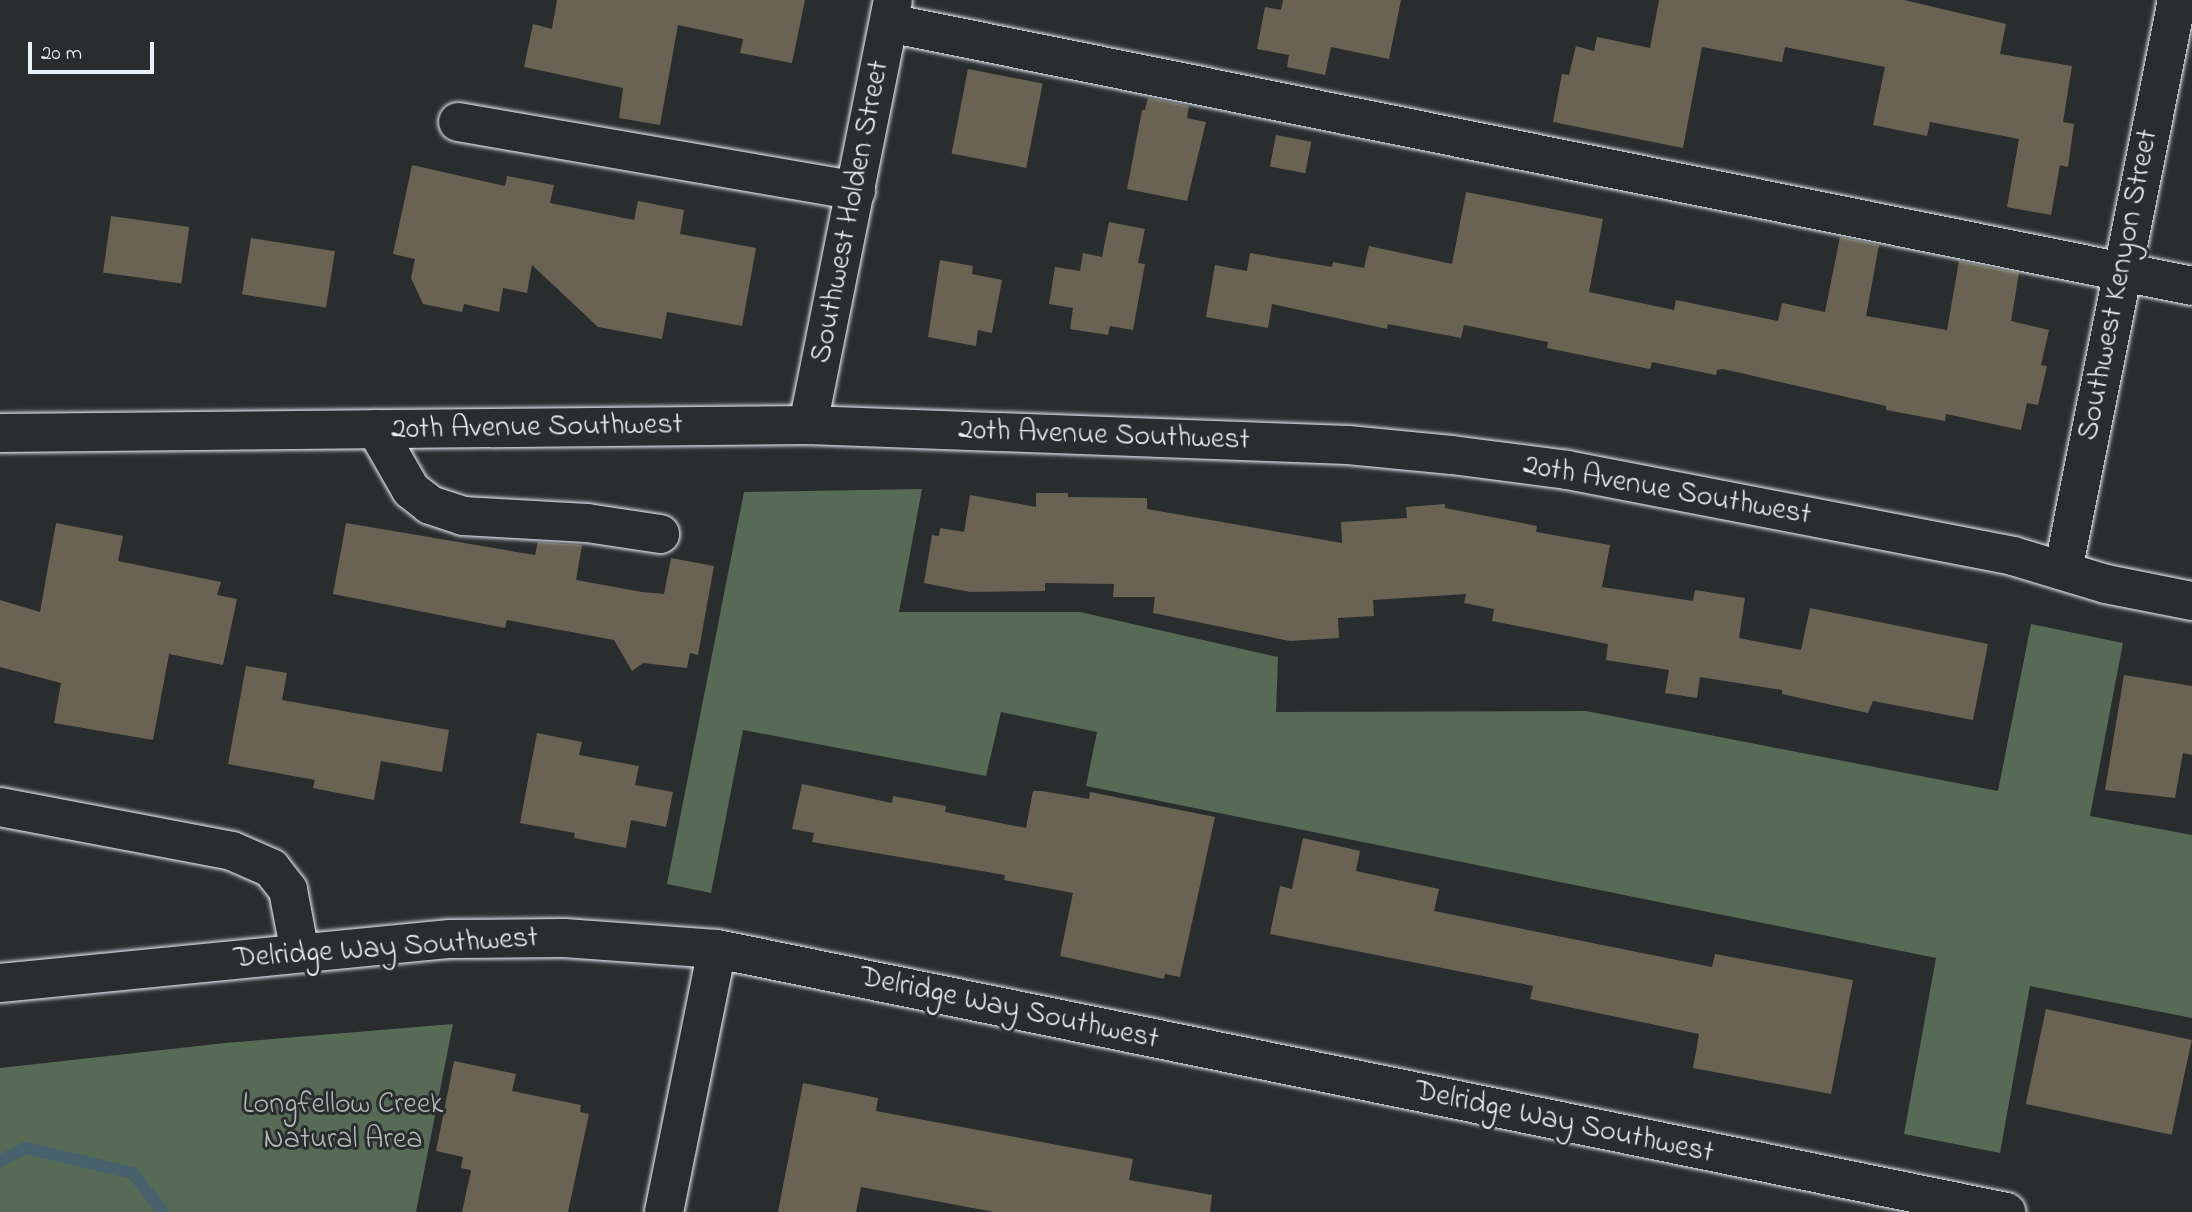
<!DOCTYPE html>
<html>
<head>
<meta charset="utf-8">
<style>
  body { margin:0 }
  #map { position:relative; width:2192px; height:1212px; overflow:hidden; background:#2a2d2e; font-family:"Indie Flower",sans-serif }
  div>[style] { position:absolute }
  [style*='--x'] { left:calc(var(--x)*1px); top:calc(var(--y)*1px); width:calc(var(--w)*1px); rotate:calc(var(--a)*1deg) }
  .green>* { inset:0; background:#566a55 }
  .stream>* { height:12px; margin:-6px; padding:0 6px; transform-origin:6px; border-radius:6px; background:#47626c }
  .building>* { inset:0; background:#6a6353; transform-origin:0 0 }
  .roads { filter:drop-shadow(0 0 2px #e8f1f8) drop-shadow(0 0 2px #e8f1f8) }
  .minor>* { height:38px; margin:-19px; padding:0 19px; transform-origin:19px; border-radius:19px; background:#2a2d2e }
  .major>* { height:38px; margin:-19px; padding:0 19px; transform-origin:19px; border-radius:19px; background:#2a2d2e }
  span { translate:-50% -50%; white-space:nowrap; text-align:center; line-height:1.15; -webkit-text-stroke:6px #2a2d2e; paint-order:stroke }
  .street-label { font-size:30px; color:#e8f1f8 }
  .park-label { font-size:30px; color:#aebbb7 }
  .scale { position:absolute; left:28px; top:42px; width:126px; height:32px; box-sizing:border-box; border:4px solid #e8f1f8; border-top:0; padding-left:9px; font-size:21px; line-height:24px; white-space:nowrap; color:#e8f1f8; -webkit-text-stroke:5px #2a2d2e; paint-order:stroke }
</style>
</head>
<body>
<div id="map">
  <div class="green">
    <i style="clip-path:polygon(922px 489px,899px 612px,1080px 612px,1278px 657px,1276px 712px,1586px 711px,1998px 791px,2031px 624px,2123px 643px,2090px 816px,2192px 835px,2192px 1018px,2030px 986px,2000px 1153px,1904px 1134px,1936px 958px,1086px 786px,1097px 732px,1001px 712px,986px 776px,743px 730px,711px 893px,667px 884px,744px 492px)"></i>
    <i style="clip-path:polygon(453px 1024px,416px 1212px,0 1212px,0 1068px,225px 1043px)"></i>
  </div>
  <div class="stream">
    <i style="--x:0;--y:1161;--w:29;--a:-27"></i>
    <i style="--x:26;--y:1148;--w:110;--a:13.2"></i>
    <i style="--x:133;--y:1173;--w:49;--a:52.4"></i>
  </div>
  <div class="building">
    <i style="clip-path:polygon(557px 0,805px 0,792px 63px,740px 53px,743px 39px,678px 25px,660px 125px,619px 118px,623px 88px,524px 67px,533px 24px,552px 29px)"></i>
    <i style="clip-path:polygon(1283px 0,1401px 0,1389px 59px,1331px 47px,1325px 75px,1287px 67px,1289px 55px,1257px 49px,1265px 7px,1281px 10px)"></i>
    <i style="clip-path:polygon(1659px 0,1904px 0,2006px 24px,2000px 54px,2072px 66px,2063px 122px,2074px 124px,2068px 167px,2060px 165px,2051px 215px,2007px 207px,2019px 139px,1930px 122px,1927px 136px,1873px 125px,1885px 67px,1785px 47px,1782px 62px,1702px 47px,1683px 148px,1553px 122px,1562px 74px,1569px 75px,1576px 46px,1594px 51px,1597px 37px,1650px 48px)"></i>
    <i style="left:968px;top:69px;width:76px;height:86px;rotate:11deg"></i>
    <i style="clip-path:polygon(1148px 98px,1189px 106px,1187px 118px,1206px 122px,1187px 201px,1127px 189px,1142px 110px,1145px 110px)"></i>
    <i style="left:1276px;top:135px;width:36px;height:32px;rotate:11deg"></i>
    <i style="clip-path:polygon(412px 165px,505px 186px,507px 176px,554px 185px,550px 203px,634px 220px,638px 201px,684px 210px,680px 234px,756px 248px,742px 326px,667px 312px,662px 339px,598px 327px,532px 265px,527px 293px,503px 288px,499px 312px,464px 304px,462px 312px,423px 304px,411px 278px,415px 259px,393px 254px)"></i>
    <i style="clip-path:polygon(1466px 192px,1603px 219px,1589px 292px,1674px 310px,1676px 300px,1778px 321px,1782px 303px,1825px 312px,1840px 237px,1879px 245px,1866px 316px,1947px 330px,1959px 261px,2019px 273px,2011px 321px,2049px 330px,2041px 365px,2047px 366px,2038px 405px,2027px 403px,2021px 430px,1946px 414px,1945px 421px,1886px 410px,1886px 406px,1723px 369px,1717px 370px,1716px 375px,1652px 362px,1650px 369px,1547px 348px,1548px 342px,1464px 325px,1461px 338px,1388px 324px,1387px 329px,1272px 304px,1268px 328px,1206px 317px,1215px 265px,1247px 271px,1250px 253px,1332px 267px,1333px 262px,1364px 268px,1369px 246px,1452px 264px)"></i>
    <i style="left:111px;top:216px;width:79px;height:57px;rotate:8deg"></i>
    <i style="clip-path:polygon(1109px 222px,1145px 229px,1138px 263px,1145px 264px,1133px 330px,1110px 326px,1108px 335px,1070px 329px,1073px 308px,1049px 304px,1055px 267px,1080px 271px,1083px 253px,1102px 257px)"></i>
    <i style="left:251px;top:238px;width:85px;height:57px;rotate:9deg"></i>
    <i style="clip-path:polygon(940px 260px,973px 266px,972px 274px,1002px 280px,992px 333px,978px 330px,976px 346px,928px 337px)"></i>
    <i style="clip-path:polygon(1036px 493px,1068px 493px,1068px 497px,1147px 498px,1147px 509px,1342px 543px,1341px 522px,1407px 518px,1406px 507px,1445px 504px,1445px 508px,1537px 526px,1536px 532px,1610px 545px,1602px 587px,1693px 601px,1695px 590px,1745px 598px,1739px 638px,1801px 650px,1810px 608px,1988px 644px,1973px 720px,1873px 701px,1868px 713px,1782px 694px,1782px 690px,1700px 677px,1697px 698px,1665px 693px,1669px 670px,1606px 660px,1608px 644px,1492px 621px,1494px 609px,1464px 603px,1466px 594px,1373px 600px,1374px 616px,1338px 618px,1339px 638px,1290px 641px,1153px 613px,1155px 597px,1113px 597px,1114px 584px,1045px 583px,1045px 591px,970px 592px,924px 583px,932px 535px,939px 536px,940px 528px,964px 532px,970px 495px,1036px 507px)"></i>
    <i style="clip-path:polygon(56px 523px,123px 536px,118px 561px,221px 582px,217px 595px,237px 599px,223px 665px,169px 654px,153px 740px,54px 723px,61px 683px,0 667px,0 600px,40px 612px)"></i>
    <i style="clip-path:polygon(346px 523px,535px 555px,538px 542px,582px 545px,576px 580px,642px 592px,664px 594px,671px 558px,714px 566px,698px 655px,690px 653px,687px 668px,643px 663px,632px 671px,614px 640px,507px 620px,505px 628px,333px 594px)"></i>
    <i style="clip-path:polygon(246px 666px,287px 673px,282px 700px,449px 730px,442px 772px,381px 761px,374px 800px,313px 788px,315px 780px,228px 764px)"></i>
    <i style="clip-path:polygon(2124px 675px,2192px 686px,2192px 755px,2183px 753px,2175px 798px,2105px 790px)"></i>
    <i style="clip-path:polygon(537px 733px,582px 742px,579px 755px,639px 766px,635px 785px,673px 792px,666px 827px,631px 820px,626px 848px,574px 838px,575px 833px,520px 823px)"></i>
    <i style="clip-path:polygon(802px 784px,892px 803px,893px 796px,946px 806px,945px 812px,1026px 828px,1033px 791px,1042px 791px,1089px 799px,1090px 792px,1215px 817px,1180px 977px,1165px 974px,1164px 979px,1060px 956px,1073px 893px,1004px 880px,1005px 875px,812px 842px,814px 833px,792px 829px)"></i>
    <i style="clip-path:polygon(1303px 838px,1360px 851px,1356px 871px,1439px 889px,1434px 911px,1712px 967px,1715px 954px,1853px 980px,1831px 1094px,1693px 1068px,1699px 1034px,1530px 999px,1533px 986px,1270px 934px,1280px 886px,1292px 889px)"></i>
    <i style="left:2046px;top:1009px;width:149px;height:97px;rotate:12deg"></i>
    <i style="clip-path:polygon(454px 1061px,516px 1074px,512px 1091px,581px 1105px,580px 1112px,589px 1114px,568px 1212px,462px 1212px,471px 1170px,461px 1168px,463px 1157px,436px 1151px)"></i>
    <i style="clip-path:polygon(803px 1083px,878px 1098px,876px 1111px,1133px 1159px,1129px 1180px,1212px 1195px,1210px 1212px,994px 1212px,861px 1187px,856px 1212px,778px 1212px)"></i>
  </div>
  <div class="roads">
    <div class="minor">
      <i style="--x:889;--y:23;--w:1329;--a:11.41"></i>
      <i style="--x:458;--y:122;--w:404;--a:9.8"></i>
      <i style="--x:808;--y:425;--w:433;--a:-78.7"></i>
      <i style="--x:376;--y:429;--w:70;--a:60.2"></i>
      <i style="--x:411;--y:490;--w:24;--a:38"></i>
      <i style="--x:430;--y:505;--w:35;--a:18"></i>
      <i style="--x:463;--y:516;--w:124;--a:3.2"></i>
      <i style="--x:587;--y:523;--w:74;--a:8.6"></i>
      <i style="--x:0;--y:433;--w:808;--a:-0.57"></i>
      <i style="--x:808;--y:425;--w:540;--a:2.12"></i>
      <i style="--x:1348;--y:445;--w:104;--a:5.5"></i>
      <i style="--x:1452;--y:455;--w:116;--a:7.4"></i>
      <i style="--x:1567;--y:470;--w:454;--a:10.9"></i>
      <i style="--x:2013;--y:556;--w:97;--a:16.8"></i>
      <i style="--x:2106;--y:584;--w:88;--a:11.2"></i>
      <i style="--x:2063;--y:571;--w:582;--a:-78.71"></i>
      <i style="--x:0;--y:807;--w:236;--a:10.7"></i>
      <i style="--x:232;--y:851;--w:43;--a:23.6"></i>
      <i style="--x:271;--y:868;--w:28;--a:52"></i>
      <i style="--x:288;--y:890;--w:64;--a:79.2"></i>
      <i style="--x:664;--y:1212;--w:268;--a:-78.6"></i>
    </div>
    <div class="major">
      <i style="--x:0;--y:983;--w:452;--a:-5.6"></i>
      <i style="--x:450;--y:939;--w:114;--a:-0.5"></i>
      <i style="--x:564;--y:938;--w:153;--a:4.1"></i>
      <i style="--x:717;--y:949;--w:1316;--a:11.53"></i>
    </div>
  </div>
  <div class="street-label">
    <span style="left:851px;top:212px;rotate:-79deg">Southwest Holden Street</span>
    <span style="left:2119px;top:285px;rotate:-79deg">Southwest Kenyon Street</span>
    <span style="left:537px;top:428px;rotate:-1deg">20th Avenue Southwest</span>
    <span style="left:1104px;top:436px;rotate:2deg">20th Avenue Southwest</span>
    <span style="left:1667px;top:491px;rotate:10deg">20th Avenue Southwest</span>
    <span style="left:386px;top:949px;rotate:-4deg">Delridge Way Southwest</span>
    <span style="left:1009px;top:1009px;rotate:12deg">Delridge Way Southwest</span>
    <span style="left:1564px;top:1123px;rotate:12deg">Delridge Way Southwest</span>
  </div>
  <div class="park-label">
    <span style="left:343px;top:1122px">Longfellow Creek<br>Natural Area</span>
  </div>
  <div class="scale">20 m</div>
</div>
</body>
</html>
